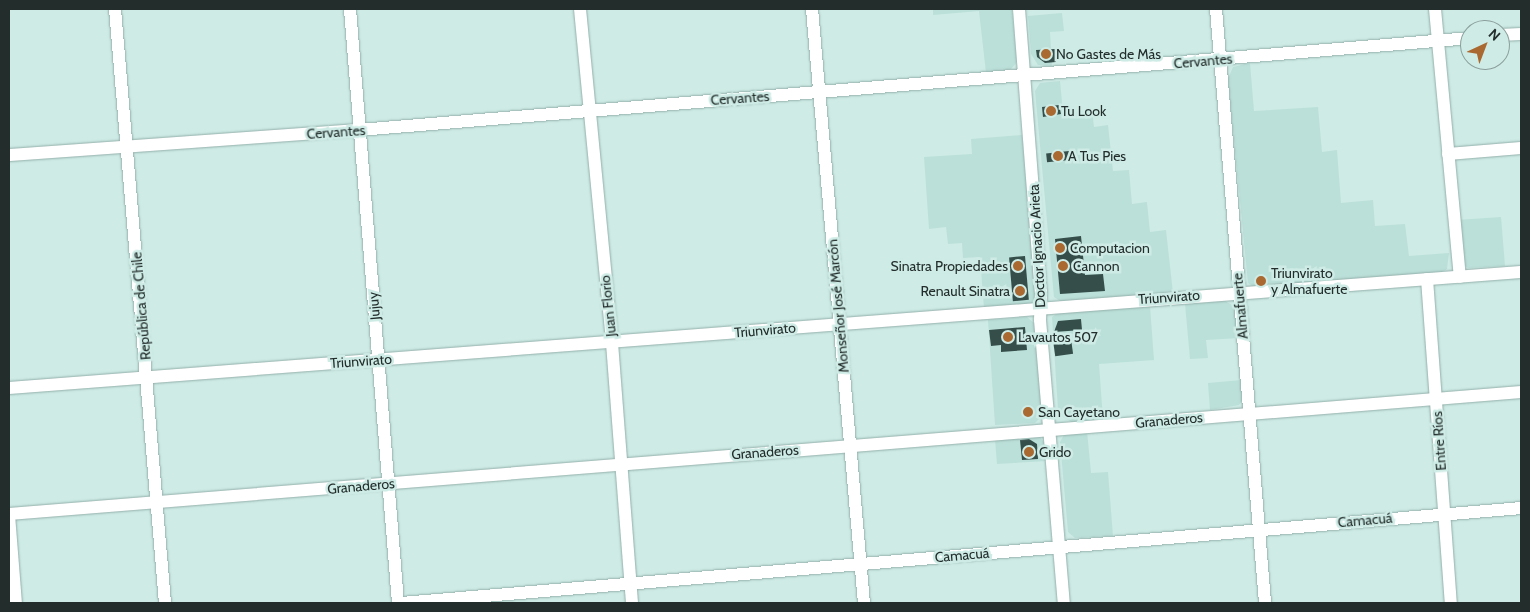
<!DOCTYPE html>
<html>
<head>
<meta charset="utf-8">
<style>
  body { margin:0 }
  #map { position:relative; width:1530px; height:612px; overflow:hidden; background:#ceebe5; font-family:Cabin,sans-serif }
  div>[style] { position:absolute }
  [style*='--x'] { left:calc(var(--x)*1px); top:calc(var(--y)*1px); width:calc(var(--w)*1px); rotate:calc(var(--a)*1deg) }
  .built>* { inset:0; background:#bbe0d9 }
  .building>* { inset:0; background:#354e4a; transform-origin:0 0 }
  .roads { filter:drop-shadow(0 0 1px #93afaa) drop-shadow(0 0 1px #93afaa) }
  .minor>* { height:12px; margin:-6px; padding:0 6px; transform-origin:6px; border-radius:6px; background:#fff }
  .dots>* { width:14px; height:14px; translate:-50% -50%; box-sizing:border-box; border:2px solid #ceebe5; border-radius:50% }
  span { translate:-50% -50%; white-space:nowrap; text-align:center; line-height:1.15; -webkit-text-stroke:5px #ceebe5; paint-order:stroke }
  .poi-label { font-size:14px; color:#232e2c }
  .left { translate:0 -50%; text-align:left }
  .right { translate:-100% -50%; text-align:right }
  .street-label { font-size:14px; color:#232e2c }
  .frame { position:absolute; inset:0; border:10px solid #232e2c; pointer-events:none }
  .north { position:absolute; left:1460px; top:20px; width:50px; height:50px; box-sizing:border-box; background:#ceebe5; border:1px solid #8a9f9b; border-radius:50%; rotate:43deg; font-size:14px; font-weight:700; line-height:20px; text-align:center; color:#232e2c }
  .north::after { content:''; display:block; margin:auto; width:18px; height:22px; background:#a96931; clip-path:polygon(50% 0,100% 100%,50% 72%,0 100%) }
</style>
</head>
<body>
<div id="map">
  <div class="built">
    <i style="clip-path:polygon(933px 9px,1012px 9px,1017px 62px,1011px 69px,986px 73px,979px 11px,933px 15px)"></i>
    <i style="clip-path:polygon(1062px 13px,1064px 31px,1050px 32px,1052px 66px,1038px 65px,1031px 54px,1028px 16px)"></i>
    <i style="clip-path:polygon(1250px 63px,1254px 111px,1318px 107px,1322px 152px,1337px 150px,1341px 203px,1373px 200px,1375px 226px,1405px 224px,1409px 256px,1449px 253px,1447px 269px,1442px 272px,1254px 287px,1248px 283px,1228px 79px,1233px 67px)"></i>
    <i style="clip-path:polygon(1060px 81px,1063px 113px,1092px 110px,1094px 127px,1108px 125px,1113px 171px,1129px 170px,1132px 204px,1147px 202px,1150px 232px,1166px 230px,1173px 293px,1062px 302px,1054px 297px,1035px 91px,1040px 83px)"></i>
    <i style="clip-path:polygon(1022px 135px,1037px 297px,1034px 305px,984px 308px,980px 257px,963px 258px,962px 243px,948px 244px,946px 227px,929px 229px,924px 157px,972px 154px,971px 139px)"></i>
    <i style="clip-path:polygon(1501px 217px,1505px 266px,1468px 268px,1462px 264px,1457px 220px)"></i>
    <i style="clip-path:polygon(1225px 301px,1236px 307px,1239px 338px,1206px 340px,1208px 358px,1190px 359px,1185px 304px)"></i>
    <i style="clip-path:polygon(1150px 306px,1154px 360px,1099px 364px,1103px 419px,1072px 422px,1061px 416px,1058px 410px,1052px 317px,1058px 313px)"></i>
    <i style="clip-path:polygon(1027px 317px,1035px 324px,1043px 409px,1041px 417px,1035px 423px,995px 425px,988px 320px)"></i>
    <i style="clip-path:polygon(1242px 380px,1244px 398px,1239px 405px,1210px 410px,1208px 383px)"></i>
    <i style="clip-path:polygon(1087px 431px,1091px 473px,1108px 472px,1113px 536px,1075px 538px,1068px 532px,1060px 442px,1065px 433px)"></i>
    <i style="clip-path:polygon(1039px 436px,1046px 445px,1047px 461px,997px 464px,995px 439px)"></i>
  </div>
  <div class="building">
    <i style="clip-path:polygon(1055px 49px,1056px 62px,1045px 63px,1037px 57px,1036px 50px)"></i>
    <i style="clip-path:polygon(1059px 105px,1061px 114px,1043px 117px,1042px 107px)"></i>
    <i style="left:1069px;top:151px;width:9px;height:23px;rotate:84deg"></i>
    <i style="clip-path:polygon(1081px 236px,1085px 275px,1103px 274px,1105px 291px,1060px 294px,1055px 239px)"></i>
    <i style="left:1025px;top:256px;width:44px;height:16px;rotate:85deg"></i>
    <i style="clip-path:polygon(1081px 319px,1082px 330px,1054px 332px,1058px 321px)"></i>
    <i style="clip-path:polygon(1025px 327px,1027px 350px,1001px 352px,1001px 345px,991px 346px,989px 330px)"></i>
    <i style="left:1071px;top:339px;width:15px;height:18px;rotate:82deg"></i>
    <i style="clip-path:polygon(1029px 439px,1037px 444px,1038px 459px,1022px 460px,1020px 440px)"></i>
  </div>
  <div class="roads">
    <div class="minor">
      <i style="--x:115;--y:9;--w:596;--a:85.19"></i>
      <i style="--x:350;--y:9;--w:596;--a:85.38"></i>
      <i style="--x:580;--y:9;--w:336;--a:84.5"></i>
      <i style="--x:612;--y:343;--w:261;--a:85.6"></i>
      <i style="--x:812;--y:9;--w:596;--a:85"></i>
      <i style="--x:1019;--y:9;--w:284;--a:85.6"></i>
      <i style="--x:1041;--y:292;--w:28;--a:92"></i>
      <i style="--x:1040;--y:320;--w:284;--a:85.2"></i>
      <i style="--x:1216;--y:9;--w:596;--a:85.28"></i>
      <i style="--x:1435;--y:9;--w:269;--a:84.7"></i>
      <i style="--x:1500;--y:35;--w:21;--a:-3"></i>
      <i style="--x:1448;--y:154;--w:73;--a:-4.7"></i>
      <i style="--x:9;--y:155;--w:351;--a:-4.1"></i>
      <i style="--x:359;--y:130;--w:1115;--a:-4.73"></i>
      <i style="--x:1427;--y:279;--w:325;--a:85.8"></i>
      <i style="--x:9;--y:388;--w:1516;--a:-4.39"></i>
      <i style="--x:9;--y:514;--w:1517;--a:-4.61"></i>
      <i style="--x:9;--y:515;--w:88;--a:85.5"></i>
      <i style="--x:402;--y:603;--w:1123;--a:-4.85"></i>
    </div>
  </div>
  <div class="dots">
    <i style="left:1046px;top:54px;background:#a96931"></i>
    <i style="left:1051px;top:111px;background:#a96931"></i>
    <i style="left:1058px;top:156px;background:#a96931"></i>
    <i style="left:1060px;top:248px;background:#a96931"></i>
    <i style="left:1018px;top:266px;background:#a96931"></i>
    <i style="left:1063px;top:266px;background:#a96931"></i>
    <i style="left:1261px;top:281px;background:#a96931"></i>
    <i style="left:1020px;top:291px;background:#a96931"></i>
    <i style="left:1008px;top:337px;background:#a96931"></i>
    <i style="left:1028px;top:412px;background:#a96931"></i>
    <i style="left:1029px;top:452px;background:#a96931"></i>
  </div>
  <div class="poi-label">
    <span class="left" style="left:1056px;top:54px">No Gastes de Más</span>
    <span class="left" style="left:1061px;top:111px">Tu Look</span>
    <span class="left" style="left:1068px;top:156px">A Tus Pies</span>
    <span class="left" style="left:1070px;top:248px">Computacion</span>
    <span class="right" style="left:1008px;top:266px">Sinatra Propiedades</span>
    <span class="left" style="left:1073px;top:266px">Cannon</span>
    <span class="left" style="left:1271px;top:281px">Triunvirato<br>y Almafuerte</span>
    <span class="right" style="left:1010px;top:291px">Renault Sinatra</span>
    <span class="left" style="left:1018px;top:337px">Lavautos 507</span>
    <span class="left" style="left:1038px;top:412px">San Cayetano</span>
    <span class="left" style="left:1039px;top:452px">Grido</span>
  </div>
  <div class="street-label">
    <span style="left:1203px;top:61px;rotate:-5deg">Cervantes</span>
    <span style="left:740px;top:98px;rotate:-4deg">Cervantes</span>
    <span style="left:336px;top:132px;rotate:-4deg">Cervantes</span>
    <span style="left:1037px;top:246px;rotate:-93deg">Doctor Ignacio Arieta</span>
    <span style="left:1169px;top:297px;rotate:-4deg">Triunvirato</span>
    <span style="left:141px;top:306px;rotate:-95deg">República de Chile</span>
    <span style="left:374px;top:306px;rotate:-95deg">Jujuy</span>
    <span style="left:608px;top:306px;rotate:-96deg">Juan Florio</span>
    <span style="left:838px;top:306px;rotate:-95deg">Monseñor José Marcón</span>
    <span style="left:1240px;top:306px;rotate:-95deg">Almafuerte</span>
    <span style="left:765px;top:330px;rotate:-5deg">Triunvirato</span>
    <span style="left:361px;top:361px;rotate:-4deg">Triunvirato</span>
    <span style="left:1169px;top:420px;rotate:-5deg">Granaderos</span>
    <span style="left:1439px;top:441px;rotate:-94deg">Entre Ríos</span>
    <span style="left:765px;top:452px;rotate:-4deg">Granaderos</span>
    <span style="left:361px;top:486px;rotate:-5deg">Granaderos</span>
    <span style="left:1365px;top:520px;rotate:-5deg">Camacuá</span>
    <span style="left:962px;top:555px;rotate:-5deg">Camacuá</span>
  </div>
  <div class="frame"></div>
  <div class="north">N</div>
</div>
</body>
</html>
